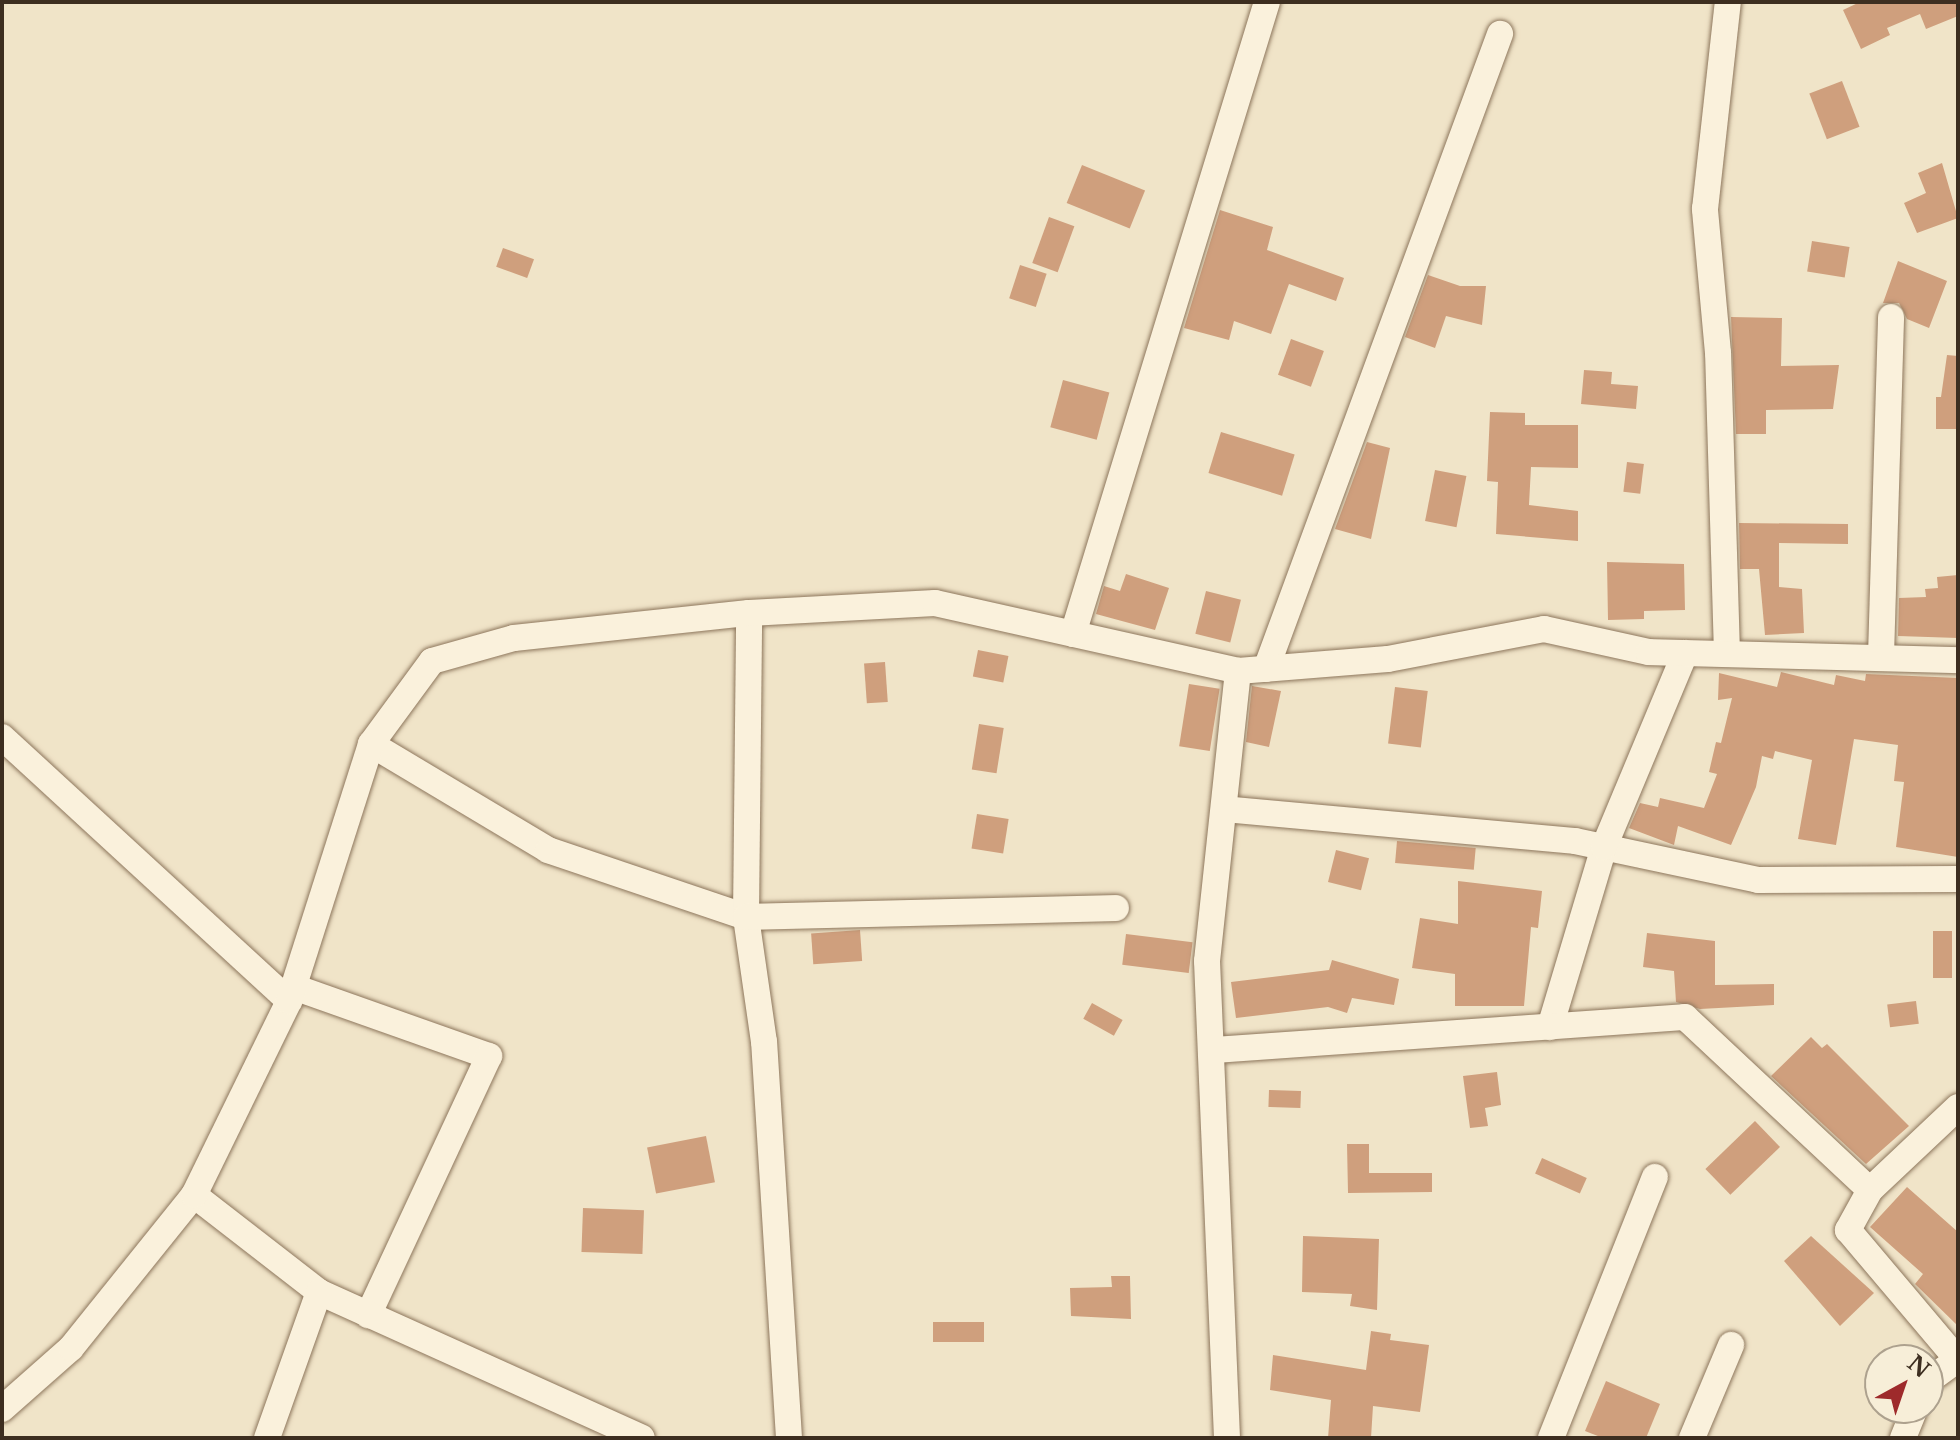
<!DOCTYPE html>
<html>
<head>
<meta charset="utf-8">
<style>
  body { margin:0 }
  #map { position:relative; width:1960px; height:1440px; overflow:hidden; background:#f0e4c8; font-family:"Libre Baskerville",serif }
  div>[style] { position:absolute }
  [style*='--x'] { left:calc(var(--x)*1px); top:calc(var(--y)*1px); width:calc(var(--w)*1px); rotate:calc(var(--a)*1deg) }
  .building>* { inset:0; background:#cf9f7d; transform-origin:0 0 }
  .roads { filter:drop-shadow(0 0 2px #8d765c) drop-shadow(0 0 2px #8d765c) }
  .minor>* { height:26px; margin:-13px; padding:0 13px; transform-origin:13px; border-radius:13px; background:#faf1dc }
  span { translate:-50% -50%; white-space:nowrap; text-align:center; line-height:1.15; -webkit-text-stroke:6px #f7eed8; paint-order:stroke }
  .frame { position:absolute; inset:0; border:4px solid #3d2e20; pointer-events:none }
  .north { position:absolute; left:1864px; top:1344px; width:80px; height:80px; box-sizing:border-box; background:#f7eed8; border:2px solid #ada18e; border-radius:50%; rotate:40deg; font-size:22px; font-weight:700; line-height:32px; text-align:center; color:#3d2e20 }
  .north::after { content:''; display:block; margin:auto; width:28px; height:36px; background:#9e2a2b; clip-path:polygon(50% 0,100% 100%,50% 72%,0 100%) }
</style>
</head>
<body>
<div id="map">
  <div class="building">
    <i style="clip-path:polygon(1860px 2px,1958px 2px,1958px 16px,1926px 29px,1920px 14px,1887px 28px,1890px 35px,1861px 49px,1843px 10px)"></i>
    <i style="left:1842px;top:81px;width:49px;height:35px;rotate:69deg"></i>
    <i style="clip-path:polygon(1942px 163px,1958px 218px,1917px 233px,1904px 203px,1926px 193px,1918px 173px)"></i>
    <i style="left:1082px;top:165px;width:68px;height:41px;rotate:22deg"></i>
    <i style="clip-path:polygon(1220px 210px,1273px 227px,1267px 250px,1344px 278px,1336px 301px,1289px 284px,1271px 334px,1234px 321px,1229px 340px,1184px 328px)"></i>
    <i style="left:1049px;top:217px;width:27px;height:49px;rotate:20deg"></i>
    <i style="left:1812px;top:241px;width:38px;height:31px;rotate:9deg"></i>
    <i style="left:503px;top:248px;width:33px;height:20px;rotate:20deg"></i>
    <i style="clip-path:polygon(1898px 261px,1947px 281px,1929px 328px,1907px 319px,1899px 303px,1883px 303px)"></i>
    <i style="left:1020px;top:265px;width:28px;height:35px;rotate:18deg"></i>
    <i style="clip-path:polygon(1428px 275px,1460px 286px,1486px 286px,1482px 325px,1446px 316px,1435px 348px,1405px 337px)"></i>
    <i style="clip-path:polygon(1731px 317px,1782px 318px,1781px 366px,1839px 365px,1833px 409px,1766px 410px,1766px 434px,1736px 434px)"></i>
    <i style="left:1291px;top:339px;width:35px;height:38px;rotate:20deg"></i>
    <i style="clip-path:polygon(1947px 355px,1958px 356px,1958px 429px,1936px 429px,1936px 397px,1941px 397px)"></i>
    <i style="clip-path:polygon(1584px 370px,1612px 372px,1611px 384px,1638px 386px,1636px 409px,1581px 404px)"></i>
    <i style="left:1063px;top:380px;width:48px;height:49px;rotate:15deg"></i>
    <i style="clip-path:polygon(1490px 412px,1525px 413px,1525px 425px,1578px 425px,1578px 468px,1531px 467px,1529px 505px,1578px 511px,1578px 541px,1496px 534px,1498px 482px,1487px 481px)"></i>
    <i style="left:1221px;top:432px;width:77px;height:43px;rotate:17deg"></i>
    <i style="clip-path:polygon(1367px 442px,1390px 448px,1371px 539px,1335px 529px)"></i>
    <i style="left:1627px;top:462px;width:17px;height:30px;rotate:7deg"></i>
    <i style="left:1435px;top:470px;width:32px;height:52px;rotate:11deg"></i>
    <i style="clip-path:polygon(1739px 523px,1848px 524px,1848px 544px,1779px 543px,1779px 587px,1802px 589px,1804px 633px,1765px 635px,1759px 569px,1740px 569px)"></i>
    <i style="clip-path:polygon(1607px 562px,1684px 564px,1685px 610px,1644px 611px,1644px 619px,1608px 620px)"></i>
    <i style="clip-path:polygon(1126px 574px,1169px 588px,1155px 630px,1096px 614px,1104px 586px,1120px 591px)"></i>
    <i style="clip-path:polygon(1958px 575px,1958px 638px,1898px 636px,1899px 598px,1926px 597px,1925px 589px,1938px 588px,1937px 577px)"></i>
    <i style="left:1206px;top:591px;width:36px;height:44px;rotate:14deg"></i>
    <i style="left:978px;top:650px;width:31px;height:27px;rotate:11deg"></i>
    <i style="left:885px;top:662px;width:40px;height:21px;rotate:86deg"></i>
    <i style="clip-path:polygon(1781px 672px,1834px 685px,1836px 675px,1865px 681px,1866px 674px,1958px 678px,1958px 857px,1896px 847px,1904px 782px,1894px 781px,1898px 745px,1854px 739px,1836px 845px,1798px 839px,1812px 760px,1775px 751px,1773px 759px,1762px 756px,1756px 787px,1731px 845px,1678px 826px,1674px 845px,1629px 828px,1640px 803px,1658px 807px,1660px 798px,1704px 808px,1717px 774px,1709px 772px,1716px 742px,1721px 743px,1732px 698px,1718px 700px,1719px 673px,1777px 687px)"></i>
    <i style="left:1189px;top:684px;width:31px;height:63px;rotate:9deg"></i>
    <i style="clip-path:polygon(1252px 686px,1281px 691px,1269px 747px,1246px 742px)"></i>
    <i style="left:1395px;top:687px;width:33px;height:57px;rotate:7deg"></i>
    <i style="left:979px;top:724px;width:25px;height:46px;rotate:9deg"></i>
    <i style="left:977px;top:814px;width:32px;height:35px;rotate:9deg"></i>
    <i style="left:1397px;top:841px;width:79px;height:22px;rotate:5deg"></i>
    <i style="left:1336px;top:850px;width:34px;height:33px;rotate:14deg"></i>
    <i style="clip-path:polygon(1458px 881px,1542px 891px,1538px 928px,1531px 927px,1524px 1006px,1455px 1006px,1455px 974px,1412px 968px,1420px 918px,1458px 924px)"></i>
    <i style="left:860px;top:930px;width:31px;height:49px;rotate:86deg"></i>
    <i style="left:1933px;top:931px;width:19px;height:47px"></i>
    <i style="clip-path:polygon(1647px 933px,1715px 941px,1715px 985px,1774px 984px,1774px 1005px,1700px 1009px,1676px 1002px,1674px 971px,1643px 967px)"></i>
    <i style="left:1126px;top:934px;width:67px;height:31px;rotate:7deg"></i>
    <i style="clip-path:polygon(1332px 960px,1399px 979px,1394px 1005px,1352px 998px,1347px 1013px,1328px 1007px,1236px 1018px,1231px 982px,1329px 970px)"></i>
    <i style="left:1916px;top:1001px;width:23px;height:29px;rotate:83deg"></i>
    <i style="left:1092px;top:1003px;width:35px;height:18px;rotate:29deg"></i>
    <i style="clip-path:polygon(1811px 1037px,1822px 1048px,1827px 1044px,1909px 1126px,1866px 1164px,1771px 1076px)"></i>
    <i style="clip-path:polygon(1497px 1072px,1501px 1105px,1485px 1108px,1488px 1126px,1470px 1128px,1463px 1076px)"></i>
    <i style="left:1269px;top:1090px;width:32px;height:17px;rotate:2deg"></i>
    <i style="left:1755px;top:1121px;width:36px;height:69px;rotate:46deg"></i>
    <i style="left:706px;top:1136px;width:47px;height:60px;rotate:79deg"></i>
    <i style="clip-path:polygon(1347px 1144px,1369px 1144px,1369px 1173px,1432px 1173px,1432px 1192px,1348px 1193px)"></i>
    <i style="left:1542px;top:1158px;width:49px;height:17px;rotate:24deg"></i>
    <i style="clip-path:polygon(1907px 1187px,1958px 1232px,1958px 1326px,1915px 1284px,1923px 1274px,1870px 1227px)"></i>
    <i style="left:583px;top:1208px;width:61px;height:44px;rotate:2deg"></i>
    <i style="clip-path:polygon(1303px 1236px,1379px 1239px,1377px 1310px,1350px 1306px,1352px 1294px,1302px 1292px)"></i>
    <i style="clip-path:polygon(1811px 1236px,1874px 1293px,1840px 1326px,1784px 1261px)"></i>
    <i style="clip-path:polygon(1111px 1276px,1130px 1276px,1131px 1319px,1071px 1316px,1070px 1288px,1112px 1287px)"></i>
    <i style="left:933px;top:1322px;width:51px;height:20px"></i>
    <i style="clip-path:polygon(1371px 1331px,1391px 1334px,1390px 1340px,1429px 1345px,1420px 1412px,1373px 1406px,1371px 1438px,1328px 1438px,1331px 1400px,1270px 1390px,1273px 1355px,1366px 1370px)"></i>
    <i style="clip-path:polygon(1606px 1381px,1660px 1404px,1646px 1438px,1603px 1438px,1585px 1431px)"></i>
  </div>
  <div class="roads">
    <div class="minor">
      <i style="--x:1073;--y:634;--w:661;--a:-72.94"></i>
      <i style="--x:1727;--y:654;--w:301;--a:-91.7"></i>
      <i style="--x:1718;--y:353;--w:145;--a:-95.2"></i>
      <i style="--x:1705;--y:209;--w:208;--a:-83.7"></i>
      <i style="--x:1881;--y:656;--w:339;--a:-88.3"></i>
      <i style="--x:1266;--y:669;--w:677;--a:-69.77"></i>
      <i style="--x:2;--y:737;--w:390;--a:42.6"></i>
      <i style="--x:371;--y:744;--w:206;--a:30.9"></i>
      <i style="--x:548;--y:850;--w:209;--a:18.7"></i>
      <i style="--x:746;--y:917;--w:304;--a:-89.4"></i>
      <i style="--x:1224;--y:809;--w:352;--a:5.2"></i>
      <i style="--x:1575;--y:841;--w:187;--a:12"></i>
      <i style="--x:1758;--y:880;--w:200;--a:-0.3"></i>
      <i style="--x:294;--y:987;--w:207;--a:19.5"></i>
      <i style="--x:489;--y:1056;--w:286;--a:115"></i>
      <i style="--x:1550;--y:1027;--w:188;--a:-73.3"></i>
      <i style="--x:1604;--y:847;--w:210;--a:-67.3"></i>
      <i style="--x:1213;--y:1050;--w:473;--a:-4"></i>
      <i style="--x:1685;--y:1017;--w:253;--a:43.1"></i>
      <i style="--x:1958;--y:1107;--w:121;--a:136.7"></i>
      <i style="--x:1870;--y:1190;--w:46;--a:118.8"></i>
      <i style="--x:1848;--y:1230;--w:170;--a:49.8"></i>
      <i style="--x:194;--y:1195;--w:158;--a:37.8"></i>
      <i style="--x:319;--y:1292;--w:354;--a:24.3"></i>
      <i style="--x:1928;--y:1381;--w:37;--a:-36"></i>
      <i style="--x:2;--y:1409;--w:92;--a:-41.5"></i>
      <i style="--x:71;--y:1348;--w:196;--a:-51.2"></i>
      <i style="--x:194;--y:1195;--w:216;--a:-63.9"></i>
      <i style="--x:289;--y:1001;--w:270;--a:-72.3"></i>
      <i style="--x:371;--y:744;--w:103;--a:-53.7"></i>
      <i style="--x:432;--y:661;--w:85;--a:-15.7"></i>
      <i style="--x:514;--y:638;--w:236;--a:-6.1"></i>
      <i style="--x:749;--y:613;--w:186;--a:-3.1"></i>
      <i style="--x:935;--y:603;--w:311;--a:12.6"></i>
      <i style="--x:1238;--y:671;--w:150;--a:-4.6"></i>
      <i style="--x:1388;--y:659;--w:159;--a:-10.9"></i>
      <i style="--x:1544;--y:629;--w:107;--a:12.4"></i>
      <i style="--x:1649;--y:652;--w:309;--a:1.5"></i>
      <i style="--x:267;--y:1438;--w:155;--a:-70.4"></i>
      <i style="--x:789;--y:1438;--w:397;--a:-93.6"></i>
      <i style="--x:764;--y:1042;--w:126;--a:-98.2"></i>
      <i style="--x:746;--y:917;--w:370;--a:-1.4"></i>
      <i style="--x:1227;--y:1438;--w:477;--a:-92.4"></i>
      <i style="--x:1207;--y:961;--w:292;--a:-83.9"></i>
      <i style="--x:1551;--y:1438;--w:281;--a:-68.3"></i>
      <i style="--x:1692;--y:1438;--w:101;--a:-67.2"></i>
      <i style="--x:1903;--y:1438;--w:32;--a:-68"></i>
    </div>
  </div>
  <div class="frame"></div>
  <div class="north">N</div>
</div>
</body>
</html>
